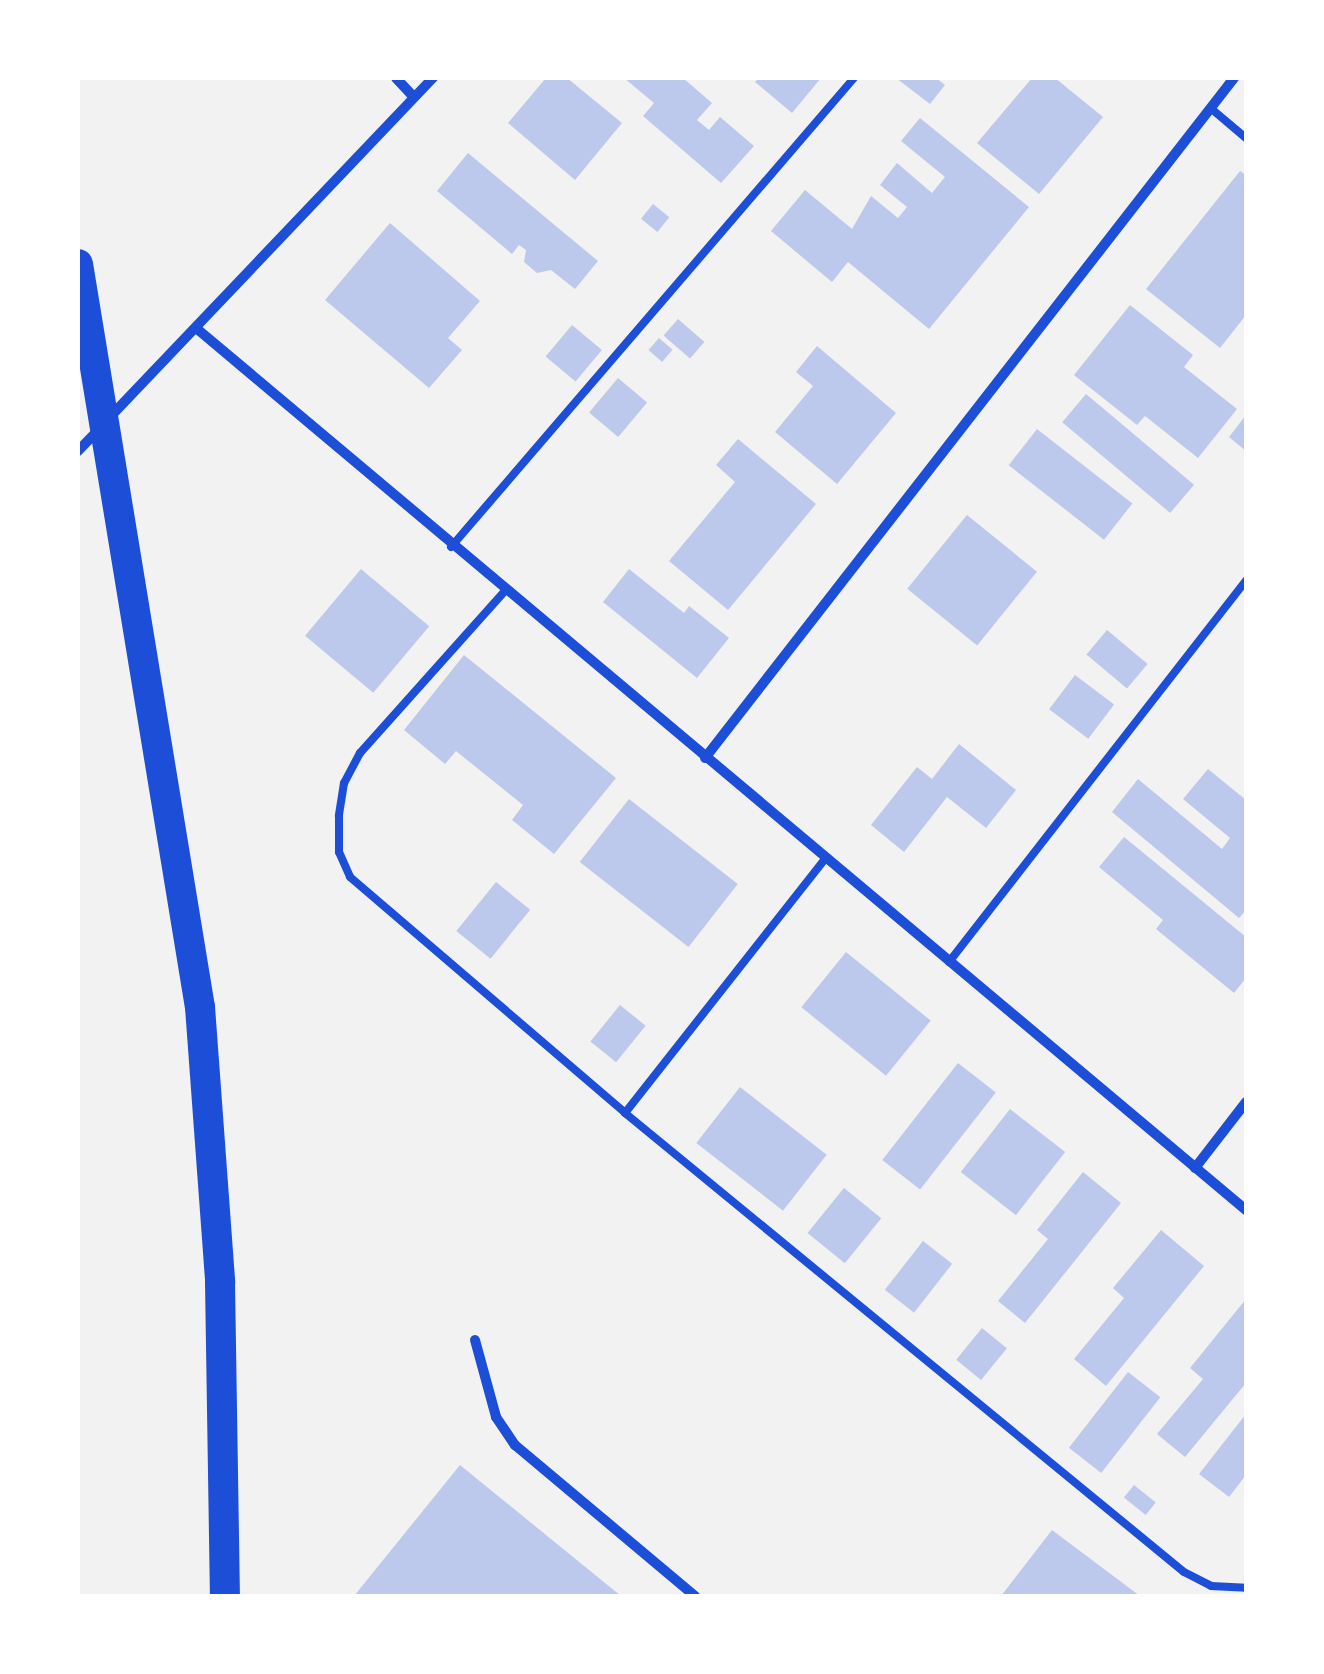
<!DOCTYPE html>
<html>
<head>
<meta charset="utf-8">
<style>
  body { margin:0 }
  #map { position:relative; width:1324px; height:1674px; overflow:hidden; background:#f2f2f2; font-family:Merriweather,serif }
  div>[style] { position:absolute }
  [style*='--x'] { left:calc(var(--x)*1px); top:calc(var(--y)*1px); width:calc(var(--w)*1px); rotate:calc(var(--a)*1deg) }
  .building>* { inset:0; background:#bdc9ec; transform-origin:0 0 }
  .service>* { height:8px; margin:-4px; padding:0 4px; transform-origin:4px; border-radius:4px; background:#1d4ed8 }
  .minor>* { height:10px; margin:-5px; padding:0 5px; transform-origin:5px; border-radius:5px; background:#1d4ed8 }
  .motorway>* { height:30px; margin:-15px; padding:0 15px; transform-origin:15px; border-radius:15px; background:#1d4ed8 }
  span { translate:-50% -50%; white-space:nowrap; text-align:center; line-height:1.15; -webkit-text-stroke:9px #fff; paint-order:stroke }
  .frame { position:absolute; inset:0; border:80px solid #fff; pointer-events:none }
</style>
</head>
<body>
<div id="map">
  <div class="building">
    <i style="clip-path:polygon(546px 78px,567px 78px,622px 123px,575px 180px,508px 123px)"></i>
    <i style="clip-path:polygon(624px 78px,683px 78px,712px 103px,697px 120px,709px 130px,720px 117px,754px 146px,721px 183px,643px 116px,654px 103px)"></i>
    <i style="clip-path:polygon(759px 78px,821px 78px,792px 113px,755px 82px)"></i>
    <i style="clip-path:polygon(896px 78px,936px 78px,945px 85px,930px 104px)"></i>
    <i style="clip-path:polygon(1032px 78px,1055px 78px,1103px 117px,1039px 194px,977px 143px)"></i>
    <i style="clip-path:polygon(920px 118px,1029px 207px,929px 329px,848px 262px,832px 282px,771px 231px,805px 190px,852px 229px,871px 196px,898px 218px,907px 207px,880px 185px,897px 163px,932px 193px,945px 177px,901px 141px)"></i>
    <i style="clip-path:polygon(468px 153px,598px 261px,575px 289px,551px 270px,537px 273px,524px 262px,526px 250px,519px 245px,512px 254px,437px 191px)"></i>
    <i style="clip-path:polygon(1240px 171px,1246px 175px,1246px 315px,1220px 348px,1146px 289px)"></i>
    <i style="left:653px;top:204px;width:21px;height:19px;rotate:39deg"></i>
    <i style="clip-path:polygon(390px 223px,480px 301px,448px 338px,462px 350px,429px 388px,325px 300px)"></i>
    <i style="clip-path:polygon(1130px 305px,1193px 355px,1184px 367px,1237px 409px,1198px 458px,1145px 416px,1137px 425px,1074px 375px)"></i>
    <i style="left:678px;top:319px;width:35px;height:22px;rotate:41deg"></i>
    <i style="left:572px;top:325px;width:39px;height:41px;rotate:40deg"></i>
    <i style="left:659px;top:338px;width:18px;height:16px;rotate:41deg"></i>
    <i style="clip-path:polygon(817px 346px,896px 413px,837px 484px,775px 432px,813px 386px,796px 372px)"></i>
    <i style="left:618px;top:378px;width:38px;height:45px;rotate:40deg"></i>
    <i style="left:1086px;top:394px;width:141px;height:37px;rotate:40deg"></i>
    <i style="clip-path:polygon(1246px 415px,1246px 451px,1229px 437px)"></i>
    <i style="left:1037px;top:429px;width:121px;height:46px;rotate:38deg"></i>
    <i style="clip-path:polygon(738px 439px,816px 504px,728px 610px,669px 561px,735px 482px,716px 465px)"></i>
    <i style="left:967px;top:515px;width:90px;height:95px;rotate:39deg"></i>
    <i style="left:361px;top:569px;width:89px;height:87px;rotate:40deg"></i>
    <i style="clip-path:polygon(629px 569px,684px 613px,689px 606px,729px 638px,697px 678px,603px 602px)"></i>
    <i style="left:1107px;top:630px;width:53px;height:32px;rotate:40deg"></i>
    <i style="clip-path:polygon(464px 655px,616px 778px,554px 854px,512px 820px,523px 805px,456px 751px,445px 764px,404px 730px)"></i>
    <i style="left:1075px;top:675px;width:49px;height:43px;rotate:37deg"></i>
    <i style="clip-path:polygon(959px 744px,1016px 790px,986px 828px,947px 797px,904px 852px,871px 825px,917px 767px,932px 779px)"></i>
    <i style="clip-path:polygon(1208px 769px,1246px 800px,1246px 910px,1239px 918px,1112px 812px,1138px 779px,1222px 849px,1230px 838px,1183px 799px)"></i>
    <i style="left:629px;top:799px;width:138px;height:80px;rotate:38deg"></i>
    <i style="clip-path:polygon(1124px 837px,1246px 937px,1246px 978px,1234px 993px,1156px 929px,1163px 920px,1099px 867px)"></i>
    <i style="left:496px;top:882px;width:44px;height:63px;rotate:39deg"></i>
    <i style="left:846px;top:952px;width:109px;height:71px;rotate:39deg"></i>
    <i style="left:620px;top:1005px;width:33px;height:47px;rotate:39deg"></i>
    <i style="left:958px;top:1063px;width:48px;height:123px;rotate:38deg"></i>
    <i style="left:740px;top:1087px;width:110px;height:71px;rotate:38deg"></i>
    <i style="left:1010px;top:1109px;width:70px;height:80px;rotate:38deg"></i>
    <i style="clip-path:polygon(1083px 1172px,1121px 1203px,1025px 1323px,998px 1301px,1048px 1239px,1037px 1230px)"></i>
    <i style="left:844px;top:1188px;width:48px;height:58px;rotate:39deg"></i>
    <i style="clip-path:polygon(1161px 1230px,1204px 1266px,1106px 1386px,1074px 1359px,1124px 1298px,1113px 1288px)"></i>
    <i style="left:923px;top:1241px;width:37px;height:62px;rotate:38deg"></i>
    <i style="clip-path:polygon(1246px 1299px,1246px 1383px,1185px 1457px,1157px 1434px,1203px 1379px,1190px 1368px)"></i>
    <i style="left:982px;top:1328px;width:32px;height:41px;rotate:39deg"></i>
    <i style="left:1128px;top:1372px;width:41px;height:96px;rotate:38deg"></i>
    <i style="clip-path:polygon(1246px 1414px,1246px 1475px,1229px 1497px,1199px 1474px)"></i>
    <i style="clip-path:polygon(460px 1465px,621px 1596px,354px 1596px)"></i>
    <i style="left:1134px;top:1485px;width:28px;height:16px;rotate:39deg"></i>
    <i style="clip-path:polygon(1052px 1530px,1140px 1596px,1001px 1596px)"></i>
  </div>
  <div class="service">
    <i style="--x:1214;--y:111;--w:42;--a:40.2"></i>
    <i style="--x:451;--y:547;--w:618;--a:-49.33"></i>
    <i style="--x:504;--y:592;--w:216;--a:131.8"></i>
    <i style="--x:360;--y:753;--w:34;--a:118"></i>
    <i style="--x:344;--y:783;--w:33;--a:99"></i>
    <i style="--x:339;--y:816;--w:36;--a:90"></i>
    <i style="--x:339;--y:852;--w:27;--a:66"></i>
    <i style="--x:350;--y:877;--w:362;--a:40.6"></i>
    <i style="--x:625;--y:1113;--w:723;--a:39.39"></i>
    <i style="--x:1184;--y:1572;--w:30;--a:27"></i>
    <i style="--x:1211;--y:1586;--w:35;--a:3"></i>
    <i style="--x:949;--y:962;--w:484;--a:-52.1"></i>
    <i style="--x:625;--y:1113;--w:323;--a:-51.8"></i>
  </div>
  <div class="minor">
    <i style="--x:396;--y:78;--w:26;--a:47"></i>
    <i style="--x:196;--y:328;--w:1371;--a:40.03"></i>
    <i style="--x:109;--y:418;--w:470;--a:-46.4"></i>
    <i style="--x:78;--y:451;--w:29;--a:-46"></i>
    <i style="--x:705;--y:758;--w:862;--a:-52.12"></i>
    <i style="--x:1195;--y:1168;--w:83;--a:-52.3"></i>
    <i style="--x:475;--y:1340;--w:80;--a:74.7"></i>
    <i style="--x:496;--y:1417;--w:34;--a:56"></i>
    <i style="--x:515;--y:1445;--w:235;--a:40"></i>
  </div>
  <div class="motorway">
    <i style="--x:78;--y:264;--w:753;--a:80.68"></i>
    <i style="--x:200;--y:1007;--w:276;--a:85.8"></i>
    <i style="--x:220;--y:1282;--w:314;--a:89.1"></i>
  </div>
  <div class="frame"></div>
</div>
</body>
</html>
